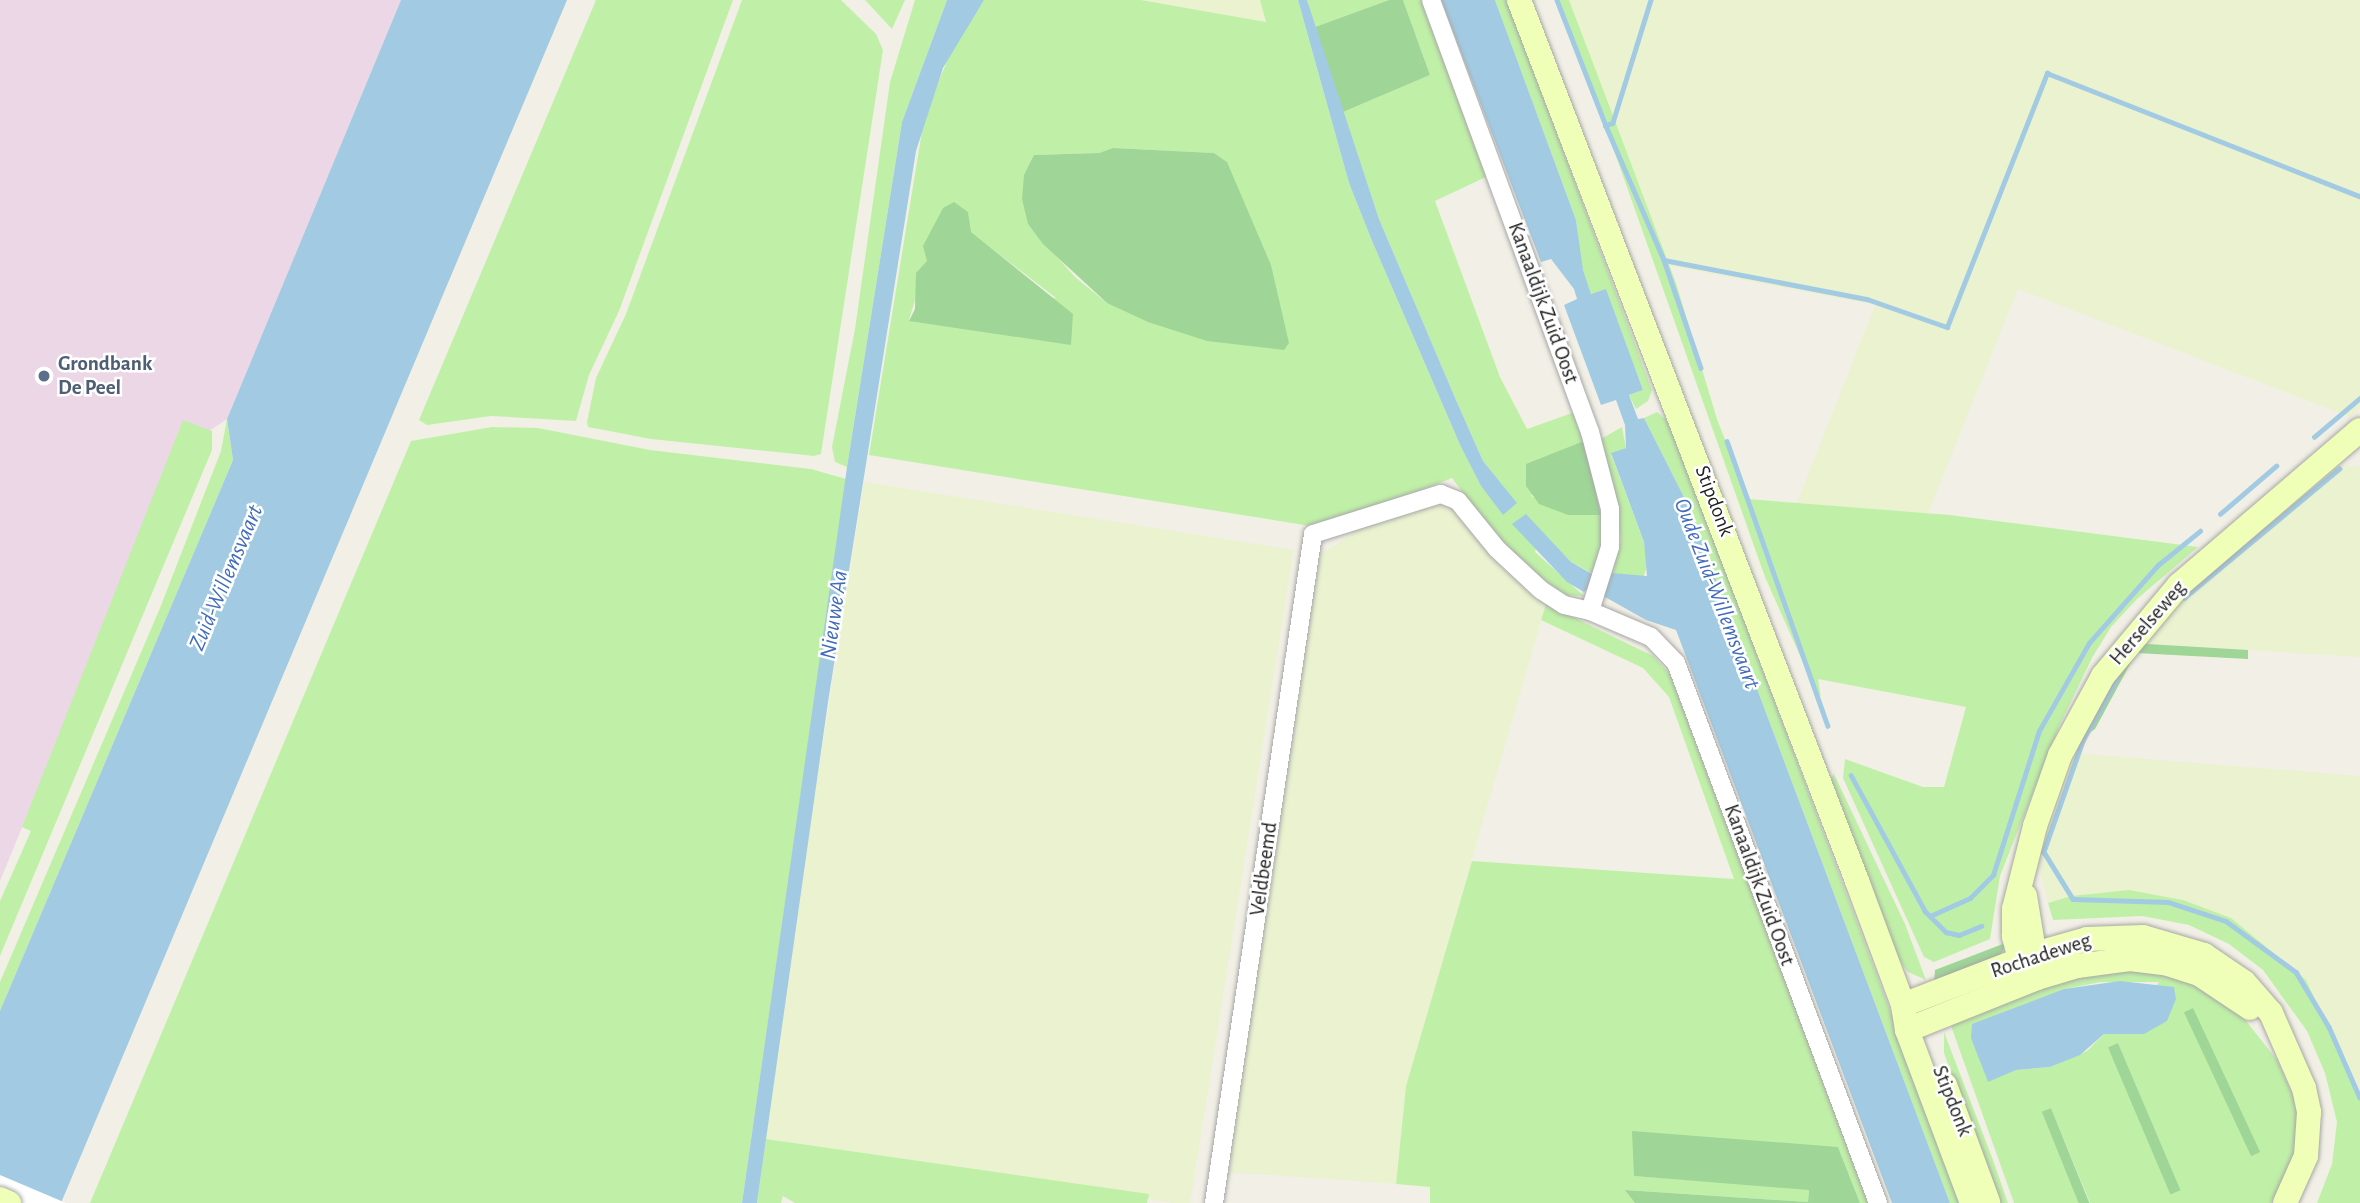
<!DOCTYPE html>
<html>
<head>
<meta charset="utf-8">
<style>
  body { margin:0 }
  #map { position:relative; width:2360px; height:1203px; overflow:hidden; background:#f2f0e6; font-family:"Alegreya Sans",sans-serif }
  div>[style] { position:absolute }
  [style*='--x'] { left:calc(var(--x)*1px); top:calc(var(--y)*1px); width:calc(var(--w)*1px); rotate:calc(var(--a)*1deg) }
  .industrial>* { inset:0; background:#ebd7e5 }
  .farmland>* { inset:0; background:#eaf2d0; transform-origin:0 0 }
  .grass>* { inset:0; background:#c0f0a7 }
  .forest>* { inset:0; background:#9fd597; transform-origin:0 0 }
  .water>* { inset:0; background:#a2cbe3 }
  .pier>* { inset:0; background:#fff }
  .stream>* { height:4.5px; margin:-2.25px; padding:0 2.25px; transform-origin:2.25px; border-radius:2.25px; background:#a2cbe3 }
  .roads { filter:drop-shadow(0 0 2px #a7a7a7) drop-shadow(0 0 2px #a7a7a7) }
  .street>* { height:18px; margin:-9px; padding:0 9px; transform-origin:9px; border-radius:9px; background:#fff }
  .secondary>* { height:24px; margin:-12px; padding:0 12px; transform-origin:12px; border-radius:12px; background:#f0ffb7 }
  .dots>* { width:19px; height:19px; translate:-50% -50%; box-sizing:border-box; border:4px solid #fff; border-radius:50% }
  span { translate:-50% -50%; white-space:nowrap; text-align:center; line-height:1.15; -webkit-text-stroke:5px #fff; paint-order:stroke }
  .street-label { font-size:21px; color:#202020 }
  .service-label { font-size:21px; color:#4e5e75; font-weight:700 }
  .left { translate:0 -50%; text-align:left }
  .water-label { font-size:23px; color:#426cbb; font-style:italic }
</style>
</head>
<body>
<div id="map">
  <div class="industrial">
    <i style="clip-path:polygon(0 0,401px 0,227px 419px,176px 453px,0 881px)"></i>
  </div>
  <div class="farmland">
    <i style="clip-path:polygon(1141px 0,1260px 0,1266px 22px)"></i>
    <i style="clip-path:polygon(1569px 0,2360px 0,2360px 409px,2350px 417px,2018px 289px,1928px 513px,1797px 503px,1875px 305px,1670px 266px)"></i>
    <i style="clip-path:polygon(2333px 465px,2360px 467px,2360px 657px,2131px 643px)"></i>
    <i style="left:864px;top:482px;width:435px;height:664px;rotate:9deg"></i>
    <i style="clip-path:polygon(1429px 501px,1453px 507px,1501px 568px,1546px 604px,1406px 1086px,1396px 1184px,1226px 1172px,1319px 555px,1360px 529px)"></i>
    <i style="clip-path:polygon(2072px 753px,2360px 776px,2360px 1095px,2306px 980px,2183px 900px,2130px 890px,2071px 896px,2048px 903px,2036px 856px)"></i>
  </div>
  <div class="grass">
    <i style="clip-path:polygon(596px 0,733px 0,619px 311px,589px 375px,576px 421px,491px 416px,427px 425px,419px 420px)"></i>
    <i style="clip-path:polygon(742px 0,841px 0,876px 34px,883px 50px,821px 454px,814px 456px,651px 439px,588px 427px,587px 422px,596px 378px,626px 314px)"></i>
    <i style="clip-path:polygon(865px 0,905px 0,892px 29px)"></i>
    <i style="clip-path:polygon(915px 0,947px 0,902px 122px,847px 467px,835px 462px,832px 447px,855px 329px,890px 82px)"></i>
    <i style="clip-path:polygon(evenodd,984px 0,1141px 0,1266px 22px,1260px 0,1298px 0,1349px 183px,1372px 241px,1461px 447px,1481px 486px,1503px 514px,1516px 503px,1483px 461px,1456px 400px,1379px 219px,1343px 112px,1430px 75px,1403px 0,1422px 0,1488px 176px,1435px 201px,1500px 377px,1527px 429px,1575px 412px,1584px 441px,1560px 452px,1531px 496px,1568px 515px,1601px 515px,1605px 537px,1594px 574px,1571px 562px,1541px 531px,1535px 552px,1584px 596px,1566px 595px,1535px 574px,1488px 527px,1452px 478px,1323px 528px,869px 455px,925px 113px,954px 45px,984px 0,1113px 148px,1214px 153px,1227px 162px,1107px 303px,1075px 277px,1028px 224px,1034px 155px,1099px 153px,1113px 148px,984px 0,968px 212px,970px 232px,1056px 298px,909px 320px,927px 261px,968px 212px)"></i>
    <i style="clip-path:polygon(1307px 0,1389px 0,1315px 27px)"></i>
    <i style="clip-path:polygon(1495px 0,1507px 0,1652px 390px,1648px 401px,1636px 409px,1629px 395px,1643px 390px,1606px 290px,1591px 294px,1582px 270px,1576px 220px)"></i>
    <i style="clip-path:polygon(1556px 0,1569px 0,1612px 113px,1676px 283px,1717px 419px,1748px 499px,1950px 515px,2198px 547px,2137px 599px,2111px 627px,2092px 658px,2060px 724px,2000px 876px,1990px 939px,1934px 962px,1924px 957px,1843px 778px,1845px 759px,1923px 787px,1944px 787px,1966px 707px,1818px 679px,1821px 697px,1814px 687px,1765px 577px,1600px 111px)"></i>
    <i style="clip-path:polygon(1657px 412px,1669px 422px,1677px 441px,1962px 1203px,1950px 1203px,1688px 505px,1644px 418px)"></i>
    <i style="clip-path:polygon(227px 419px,233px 460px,0 1011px,0 982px,160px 608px,221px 451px)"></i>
    <i style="clip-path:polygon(183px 420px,212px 431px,212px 450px,0 956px,0 901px,31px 831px,22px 827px)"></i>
    <i style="clip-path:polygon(492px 427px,538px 428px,650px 450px,811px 469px,846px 479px,742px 1203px,90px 1203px,411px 441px)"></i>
    <i style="clip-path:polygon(1622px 427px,1626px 448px,1611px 454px,1644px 542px,1648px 563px,1643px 578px,1612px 573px,1621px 541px,1616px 502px,1599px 449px,1601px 439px)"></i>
    <i style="clip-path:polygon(1546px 604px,1653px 656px,1677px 682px,1875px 1203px,1860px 1203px,1838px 1147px,1634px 1176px,1809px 1189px,1808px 1202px,1626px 1190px,1635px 1203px,1430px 1203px,1430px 1187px,1396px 1184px,1406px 1086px,1472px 861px,1734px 879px,1669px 697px,1643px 668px,1541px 620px)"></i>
    <i style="clip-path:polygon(1834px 774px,1905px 924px,1926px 980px,1908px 972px,1900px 961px,1831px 778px)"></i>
    <i style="clip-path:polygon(2129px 890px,2183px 900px,2231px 918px,2306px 980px,2360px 1095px,2360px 1203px,2317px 1203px,2332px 1164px,2337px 1122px,2325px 1073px,2307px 1031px,2263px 970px,2229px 944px,2189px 925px,2142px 916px,2053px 920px,2048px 903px,2071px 896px)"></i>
    <i style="clip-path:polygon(evenodd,2169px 970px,2231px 1002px,2277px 1060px,2298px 1107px,2294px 1157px,2282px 1189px,2271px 1203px,2090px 1203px,2051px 1108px,2042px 1112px,2079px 1203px,2014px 1203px,1950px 1023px,2068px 974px,2169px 970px,2101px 982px,2159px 982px,2122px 1032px,2104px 1034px,2087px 1051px,2050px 1067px,2016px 1070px,2064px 989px,2101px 982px,2169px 970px,2118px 1043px,2180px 1190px,2171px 1194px,2108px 1047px,2118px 1043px)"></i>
    <i style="clip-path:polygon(1944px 1032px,1993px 1160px,2008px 1203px,1998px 1203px,1944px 1053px)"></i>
    <i style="clip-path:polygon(766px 1139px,1149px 1194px,1147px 1203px,795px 1203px,783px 1196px,781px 1203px,757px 1203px)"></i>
  </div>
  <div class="forest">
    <i style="clip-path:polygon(1389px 0,1403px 0,1430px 75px,1343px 112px,1315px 27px)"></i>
    <i style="clip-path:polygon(1113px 148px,1214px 153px,1227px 162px,1271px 265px,1289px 343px,1284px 350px,1207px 341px,1148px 322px,1107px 303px,1043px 244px,1028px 224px,1022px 199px,1024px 175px,1034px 155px,1099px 153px)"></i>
    <i style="clip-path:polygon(954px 202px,968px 212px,971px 232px,1073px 314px,1071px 345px,909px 321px,915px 309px,916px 273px,927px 261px,923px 246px,943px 208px)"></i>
    <i style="clip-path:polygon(1584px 441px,1601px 515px,1568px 515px,1539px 504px,1526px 486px,1526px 464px)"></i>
    <i style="clip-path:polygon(2131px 643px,2248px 650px,2248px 659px,2136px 653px,2095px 729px,2081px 738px)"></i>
    <i style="clip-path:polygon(2008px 942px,1998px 959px,1934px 982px,1935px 970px)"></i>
    <i style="left:2193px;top:1008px;width:159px;height:10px;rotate:65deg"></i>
    <i style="left:2118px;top:1043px;width:160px;height:11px;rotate:67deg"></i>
    <i style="left:2051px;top:1108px;width:103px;height:10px;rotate:68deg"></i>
    <i style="clip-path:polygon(1632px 1131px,1838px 1147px,1860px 1203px,1635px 1203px,1625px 1190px,1808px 1202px,1809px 1190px,1634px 1176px)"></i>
  </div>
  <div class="water">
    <i style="clip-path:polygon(401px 0,567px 0,61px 1203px,0 1203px,0 1011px,233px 460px,227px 419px)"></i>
    <i style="clip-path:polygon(947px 0,984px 0,943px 68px,916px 151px,828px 702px,757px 1203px,742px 1203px,847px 467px,902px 122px)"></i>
    <i style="clip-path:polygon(1298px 0,1307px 0,1379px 219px,1456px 400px,1483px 461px,1517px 503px,1503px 515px,1481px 486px,1461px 447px,1372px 241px,1349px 183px)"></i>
    <i style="clip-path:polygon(1441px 0,1495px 0,1576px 220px,1583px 270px,1591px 294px,1606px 289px,1643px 390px,1629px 395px,1638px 419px,1644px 418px,1688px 505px,1950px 1203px,1892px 1203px,1676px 630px,1646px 620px,1589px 588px,1584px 592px,1567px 582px,1512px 524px,1526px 514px,1571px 562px,1594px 575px,1609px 579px,1612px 573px,1647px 576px,1644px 542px,1611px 453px,1626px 448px,1625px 425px,1616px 400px,1601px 405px,1564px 305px,1577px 299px,1574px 289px,1551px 259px,1541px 262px)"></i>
    <i style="clip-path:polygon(2120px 981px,2174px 987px,2176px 999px,2167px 1021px,2144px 1034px,2104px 1034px,2080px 1055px,2050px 1067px,2016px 1070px,1988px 1082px,1971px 1038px,1972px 1024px,2064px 989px)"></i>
  </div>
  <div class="pier">
    <i style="clip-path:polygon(0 1175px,66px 1203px,0 1203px)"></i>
  </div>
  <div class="stream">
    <i style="--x:1557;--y:0;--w:135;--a:68.7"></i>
    <i style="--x:1651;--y:0;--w:129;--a:107.2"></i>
    <i style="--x:1613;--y:123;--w:8;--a:157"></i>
    <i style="--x:1606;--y:126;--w:146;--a:66.6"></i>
    <i style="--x:1664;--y:260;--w:114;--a:71.1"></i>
    <i style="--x:1664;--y:260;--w:207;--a:10.9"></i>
    <i style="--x:1867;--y:299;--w:85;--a:19.3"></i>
    <i style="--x:1947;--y:327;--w:273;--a:-68.5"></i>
    <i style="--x:2047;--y:73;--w:336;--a:21.5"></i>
    <i style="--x:2314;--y:437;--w:60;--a:-40.3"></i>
    <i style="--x:1727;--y:441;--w:302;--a:70.5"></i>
    <i style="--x:2220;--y:514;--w:74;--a:-40.6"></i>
    <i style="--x:2184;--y:598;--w:202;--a:-39.8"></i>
    <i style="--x:2118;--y:677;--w:73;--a:118.7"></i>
    <i style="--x:2083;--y:741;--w:118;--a:109.4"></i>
    <i style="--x:2044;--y:852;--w:55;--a:58.3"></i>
    <i style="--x:2073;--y:899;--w:95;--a:1.8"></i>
    <i style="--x:2168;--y:902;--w:61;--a:18.1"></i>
    <i style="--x:2226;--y:921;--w:87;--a:36.1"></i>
    <i style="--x:2296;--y:972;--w:64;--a:59"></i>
    <i style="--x:2329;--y:1027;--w:77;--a:66.4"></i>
    <i style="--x:1851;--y:775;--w:155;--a:61.4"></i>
    <i style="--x:1925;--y:911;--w:30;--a:45"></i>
    <i style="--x:1946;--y:932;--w:13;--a:13"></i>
    <i style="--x:1959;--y:935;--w:24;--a:-22"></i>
    <i style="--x:1930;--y:916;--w:44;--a:-24.2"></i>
    <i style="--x:1970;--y:898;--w:33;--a:-45"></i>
    <i style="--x:1993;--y:875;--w:151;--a:-72.3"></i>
    <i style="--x:2039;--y:731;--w:101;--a:-60.4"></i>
    <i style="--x:2089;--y:643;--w:104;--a:-48.5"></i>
    <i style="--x:2158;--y:565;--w:54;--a:-39"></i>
  </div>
  <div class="roads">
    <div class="street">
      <i style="--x:1431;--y:0;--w:460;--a:69.8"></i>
      <i style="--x:1590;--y:432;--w:80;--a:75.4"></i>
      <i style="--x:1610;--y:509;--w:38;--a:90"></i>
      <i style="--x:1610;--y:547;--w:67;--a:107.4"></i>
      <i style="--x:1214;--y:1203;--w:676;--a:-81.58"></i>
      <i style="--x:1313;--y:534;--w:134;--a:-17.4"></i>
      <i style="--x:1441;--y:494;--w:18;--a:22"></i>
      <i style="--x:1458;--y:501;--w:62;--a:50.9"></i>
      <i style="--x:1497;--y:549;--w:60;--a:43"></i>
      <i style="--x:1541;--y:590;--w:27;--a:33"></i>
      <i style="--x:1564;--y:605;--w:27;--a:13"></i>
      <i style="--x:1590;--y:611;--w:66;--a:23.1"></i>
      <i style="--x:1651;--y:637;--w:36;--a:46"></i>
      <i style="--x:1676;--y:663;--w:577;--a:69.49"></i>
    </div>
    <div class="secondary">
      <i style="--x:1519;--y:0;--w:944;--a:69.01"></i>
      <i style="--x:1857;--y:881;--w:132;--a:69.6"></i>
      <i style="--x:1903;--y:1005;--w:25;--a:81"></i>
      <i style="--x:1907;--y:1030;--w:185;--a:69.4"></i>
      <i style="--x:2025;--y:896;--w:75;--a:80.8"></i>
      <i style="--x:2037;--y:978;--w:25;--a:-132"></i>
      <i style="--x:2020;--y:959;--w:24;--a:-105"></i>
      <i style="--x:2014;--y:936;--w:27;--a:-90"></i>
      <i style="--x:2014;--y:909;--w:86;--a:-75.8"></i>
      <i style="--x:2035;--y:826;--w:75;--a:-70.6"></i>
      <i style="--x:2060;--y:755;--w:90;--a:-61.4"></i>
      <i style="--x:2103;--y:676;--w:119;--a:-50.1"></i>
      <i style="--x:2179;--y:585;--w:238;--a:-40.6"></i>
      <i style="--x:1903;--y:1005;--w:145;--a:-21.1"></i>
      <i style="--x:2038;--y:953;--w:51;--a:-15.9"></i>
      <i style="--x:2087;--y:939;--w:56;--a:-2"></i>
      <i style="--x:2143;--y:937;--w:64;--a:16.4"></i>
      <i style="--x:2204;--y:955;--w:48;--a:34"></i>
      <i style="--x:2244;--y:982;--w:41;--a:48.9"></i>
      <i style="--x:2271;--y:1013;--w:82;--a:66.3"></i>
      <i style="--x:2304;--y:1088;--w:25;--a:78"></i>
      <i style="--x:2309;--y:1112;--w:44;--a:93.9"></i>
      <i style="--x:2306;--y:1156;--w:51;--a:114.1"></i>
      <i style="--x:1907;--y:1030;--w:140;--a:-21.8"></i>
      <i style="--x:2037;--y:978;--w:42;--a:-16.7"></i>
      <i style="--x:2077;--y:966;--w:53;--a:-7.5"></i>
      <i style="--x:2130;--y:959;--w:35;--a:7"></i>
      <i style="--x:2165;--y:963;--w:36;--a:18"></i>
      <i style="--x:2199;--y:974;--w:61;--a:33.7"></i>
      <i style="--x:1945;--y:1085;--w:125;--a:69.8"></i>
      <i style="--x:0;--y:1199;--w:10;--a:24"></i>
    </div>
  </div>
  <div class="dots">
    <i style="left:44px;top:376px;background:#5c6f8a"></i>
  </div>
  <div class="street-label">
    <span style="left:1543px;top:303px;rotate:70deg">Kanaaldijk Zuid Oost</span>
    <span style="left:1714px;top:501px;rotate:69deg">Stipdonk</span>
    <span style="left:2148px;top:623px;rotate:-49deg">Herselseweg</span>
    <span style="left:1264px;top:869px;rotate:-82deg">Veldbeemd</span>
    <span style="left:1759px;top:885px;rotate:70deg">Kanaaldijk Zuid Oost</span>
    <span style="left:2041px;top:956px;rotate:-18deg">Rochadeweg</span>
    <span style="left:1952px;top:1101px;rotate:68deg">Stipdonk</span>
  </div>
  <div class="service-label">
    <span class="left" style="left:58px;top:376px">Grondbank<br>De Peel</span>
  </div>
  <div class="water-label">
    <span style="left:227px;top:578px;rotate:-67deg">Zuid-Willemsvaart</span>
    <span style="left:1716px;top:594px;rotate:69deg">Oude Zuid-Willemsvaart</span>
    <span style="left:835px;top:615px;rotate:-82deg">Nieuwe Aa</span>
  </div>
</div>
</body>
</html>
